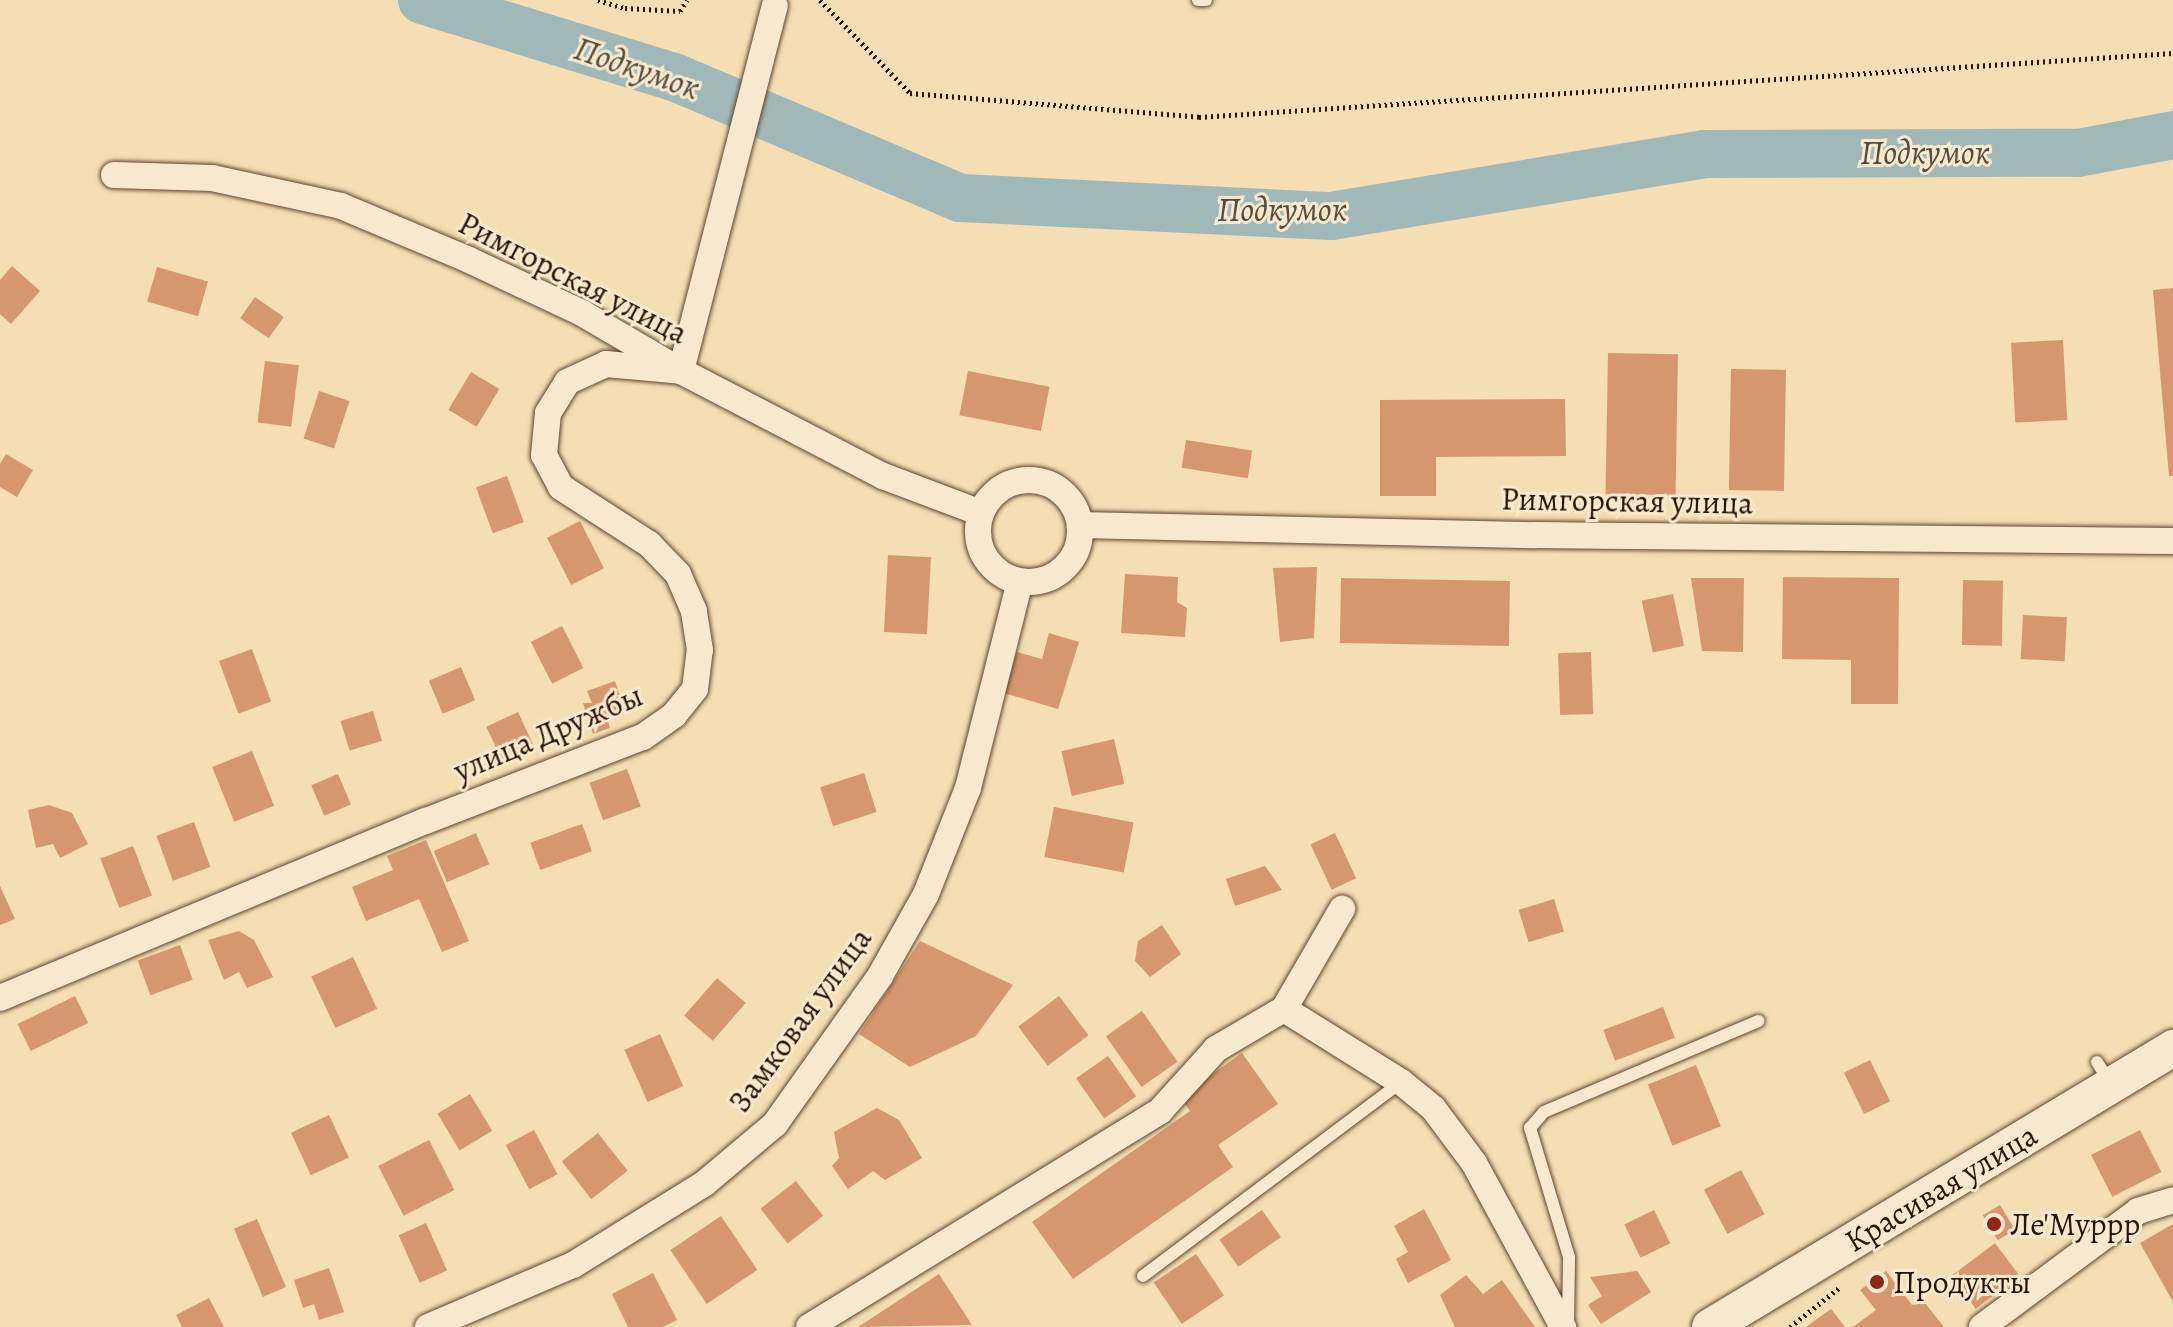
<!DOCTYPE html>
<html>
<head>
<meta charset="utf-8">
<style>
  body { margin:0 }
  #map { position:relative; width:2173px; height:1327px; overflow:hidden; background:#f5ddb4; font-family:Alegreya,serif }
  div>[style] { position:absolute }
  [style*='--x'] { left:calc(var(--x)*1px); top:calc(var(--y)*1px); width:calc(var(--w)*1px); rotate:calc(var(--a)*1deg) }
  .river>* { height:48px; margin:-24px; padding:0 24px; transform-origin:24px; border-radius:24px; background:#a0b9b8 }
  .building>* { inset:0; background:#d69770; transform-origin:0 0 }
  .path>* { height:5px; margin-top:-2.5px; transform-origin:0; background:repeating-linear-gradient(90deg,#2c1203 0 2px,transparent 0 6px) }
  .roads { filter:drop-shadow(0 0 2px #5e452f) drop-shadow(0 0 2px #5e452f) }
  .lane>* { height:12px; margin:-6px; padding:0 6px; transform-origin:6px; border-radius:6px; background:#f8e9ce }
  .street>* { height:26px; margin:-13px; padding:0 13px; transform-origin:13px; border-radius:13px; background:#f8e9ce }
  .street>.ring { margin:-13px; padding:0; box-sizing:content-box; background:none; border:26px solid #f8e9ce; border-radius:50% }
  .secondary>* { height:36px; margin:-18px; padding:0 18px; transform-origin:18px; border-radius:18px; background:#f8e9ce }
  .dots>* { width:22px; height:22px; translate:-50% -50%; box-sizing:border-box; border:4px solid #f8e9ce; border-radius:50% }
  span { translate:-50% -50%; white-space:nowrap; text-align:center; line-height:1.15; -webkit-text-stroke:6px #f8e9ce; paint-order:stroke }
  .street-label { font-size:32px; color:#2c1203 }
  .poi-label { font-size:32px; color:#2c1203 }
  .left { translate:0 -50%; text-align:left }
  .water-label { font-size:34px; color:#554c42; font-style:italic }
</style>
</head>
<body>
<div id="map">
  <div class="river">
    <i style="--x:422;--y:0;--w:264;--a:17"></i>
    <i style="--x:674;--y:77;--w:311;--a:22.9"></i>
    <i style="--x:960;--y:198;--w:371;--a:2.8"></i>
    <i style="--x:1331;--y:216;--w:378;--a:-9.4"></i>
    <i style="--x:1704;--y:154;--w:374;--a:-0.2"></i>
    <i style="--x:2078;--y:153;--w:97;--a:-10.7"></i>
  </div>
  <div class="building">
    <i style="clip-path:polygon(12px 266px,40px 291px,11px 324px,0 314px,0 280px)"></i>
    <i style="left:157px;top:267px;width:53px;height:36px;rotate:16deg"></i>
    <i style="clip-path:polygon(2173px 288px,2173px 476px,2169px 476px,2153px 290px)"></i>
    <i style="left:255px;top:297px;width:35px;height:26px;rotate:35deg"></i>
    <i style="left:2063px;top:340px;width:80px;height:52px;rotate:87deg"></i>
    <i style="left:1608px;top:353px;width:70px;height:141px;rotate:1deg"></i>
    <i style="left:265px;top:361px;width:34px;height:62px;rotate:7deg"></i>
    <i style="left:1731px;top:369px;width:55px;height:121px;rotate:1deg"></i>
    <i style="left:968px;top:371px;width:83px;height:45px;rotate:11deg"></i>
    <i style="left:471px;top:372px;width:33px;height:44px;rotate:31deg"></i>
    <i style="left:319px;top:391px;width:32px;height:50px;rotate:18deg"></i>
    <i style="clip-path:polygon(1565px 399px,1566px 456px,1436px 457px,1436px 496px,1380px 496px,1380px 400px)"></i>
    <i style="left:1186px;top:440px;width:67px;height:28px;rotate:9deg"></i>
    <i style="clip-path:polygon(6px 454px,33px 470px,17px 497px,0 487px,0 464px)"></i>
    <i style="left:507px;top:476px;width:49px;height:33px;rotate:70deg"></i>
    <i style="left:580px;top:521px;width:53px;height:37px;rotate:63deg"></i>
    <i style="left:888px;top:555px;width:43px;height:77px;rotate:3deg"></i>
    <i style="clip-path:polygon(1317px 567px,1314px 638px,1280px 642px,1273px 568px)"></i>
    <i style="clip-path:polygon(1125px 574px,1178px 577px,1177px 602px,1187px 608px,1185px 637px,1121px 633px)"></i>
    <i style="clip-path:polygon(1783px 577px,1899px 578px,1898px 704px,1851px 704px,1851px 660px,1782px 659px)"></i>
    <i style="left:1341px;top:578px;width:169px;height:65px;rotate:1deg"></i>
    <i style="clip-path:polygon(1691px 578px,1744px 578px,1743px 652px,1702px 651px)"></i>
    <i style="left:1963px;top:580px;width:40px;height:65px;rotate:1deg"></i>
    <i style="left:1673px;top:594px;width:53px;height:32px;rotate:78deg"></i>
    <i style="left:2023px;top:615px;width:44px;height:44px;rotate:3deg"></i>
    <i style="left:562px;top:626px;width:47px;height:35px;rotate:63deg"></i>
    <i style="clip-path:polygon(1049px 633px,1079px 642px,1058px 709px,1004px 693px,1017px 652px,1042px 659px)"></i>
    <i style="left:252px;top:649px;width:56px;height:35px;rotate:70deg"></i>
    <i style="left:1591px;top:652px;width:62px;height:33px;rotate:88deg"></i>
    <i style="left:461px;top:667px;width:36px;height:35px;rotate:67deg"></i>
    <i style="clip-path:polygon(615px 681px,624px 709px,606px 715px,610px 728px,593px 734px,583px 703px,592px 703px,587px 691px)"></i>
    <i style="left:373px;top:711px;width:31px;height:34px;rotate:73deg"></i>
    <i style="left:518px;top:712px;width:38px;height:35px;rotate:65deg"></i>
    <i style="left:1114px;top:739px;width:46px;height:54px;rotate:77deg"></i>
    <i style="left:252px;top:751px;width:59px;height:43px;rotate:68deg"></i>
    <i style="left:627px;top:769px;width:40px;height:40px;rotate:70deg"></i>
    <i style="left:864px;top:773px;width:41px;height:46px;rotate:72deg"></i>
    <i style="left:338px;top:774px;width:33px;height:29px;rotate:67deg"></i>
    <i style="clip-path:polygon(49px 805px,72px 813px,88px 844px,60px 858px,53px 844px,36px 848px,28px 810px)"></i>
    <i style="left:1054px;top:807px;width:81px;height:51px;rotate:11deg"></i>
    <i style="left:194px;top:822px;width:48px;height:40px;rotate:70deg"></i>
    <i style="left:582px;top:824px;width:29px;height:55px;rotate:70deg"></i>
    <i style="left:476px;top:833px;width:34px;height:46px;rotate:67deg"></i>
    <i style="left:1335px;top:833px;width:50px;height:27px;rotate:65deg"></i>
    <i style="clip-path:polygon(426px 840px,469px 941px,442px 952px,419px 899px,366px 921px,352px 887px,393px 870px,387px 856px)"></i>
    <i style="left:133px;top:846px;width:53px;height:35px;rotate:69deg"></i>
    <i style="clip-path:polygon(1265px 866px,1282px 890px,1235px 906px,1226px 879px)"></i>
    <i style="clip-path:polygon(0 886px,15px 919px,0 925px)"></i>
    <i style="left:1554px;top:899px;width:34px;height:37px;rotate:73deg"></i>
    <i style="clip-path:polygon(1162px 925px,1181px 954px,1150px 977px,1135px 961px,1138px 941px)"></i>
    <i style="clip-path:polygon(239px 931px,254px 940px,273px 977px,247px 988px,239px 972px,224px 980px,208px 940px)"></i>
    <i style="clip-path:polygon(920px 941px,1013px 985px,976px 1036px,910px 1067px,859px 1034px)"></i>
    <i style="left:180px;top:945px;width:37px;height:45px;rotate:70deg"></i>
    <i style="left:353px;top:957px;width:57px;height:46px;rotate:65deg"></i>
    <i style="left:717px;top:978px;width:38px;height:50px;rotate:41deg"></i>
    <i style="left:75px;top:996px;width:30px;height:64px;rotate:64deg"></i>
    <i style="left:1059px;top:996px;width:49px;height:51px;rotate:53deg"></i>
    <i style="left:1663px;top:1007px;width:33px;height:64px;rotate:69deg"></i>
    <i style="left:1142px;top:1011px;width:62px;height:44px;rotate:55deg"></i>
    <i style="left:660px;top:1034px;width:57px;height:39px;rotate:66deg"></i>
    <i style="clip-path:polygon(1242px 1053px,1278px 1104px,1218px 1145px,1233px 1167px,1073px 1279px,1032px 1222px,1190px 1111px,1180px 1097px)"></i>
    <i style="left:1108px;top:1056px;width:49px;height:39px;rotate:55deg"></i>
    <i style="left:1870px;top:1060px;width:46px;height:29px;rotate:64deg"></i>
    <i style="left:1696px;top:1065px;width:66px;height:52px;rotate:68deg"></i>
    <i style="left:470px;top:1094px;width:43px;height:38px;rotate:59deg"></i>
    <i style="clip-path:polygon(877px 1108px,899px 1120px,922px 1158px,885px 1180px,873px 1171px,848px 1189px,832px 1166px,839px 1158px,834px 1132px)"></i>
    <i style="left:329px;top:1115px;width:47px;height:42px;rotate:65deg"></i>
    <i style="left:534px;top:1130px;width:50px;height:32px;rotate:62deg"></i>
    <i style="left:2140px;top:1130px;width:47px;height:55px;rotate:63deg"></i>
    <i style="left:598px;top:1133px;width:48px;height:46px;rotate:52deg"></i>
    <i style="left:429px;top:1140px;width:56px;height:57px;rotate:63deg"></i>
    <i style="left:1741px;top:1170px;width:50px;height:42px;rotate:62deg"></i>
    <i style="left:796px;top:1181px;width:44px;height:45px;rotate:52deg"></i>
    <i style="left:2000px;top:1205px;width:29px;height:20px;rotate:59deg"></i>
    <i style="clip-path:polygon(1424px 1209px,1451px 1260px,1408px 1283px,1396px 1259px,1408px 1252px,1394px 1226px)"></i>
    <i style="left:1262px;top:1210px;width:33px;height:52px;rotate:55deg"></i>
    <i style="left:1654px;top:1210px;width:37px;height:33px;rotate:64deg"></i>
    <i style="left:721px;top:1216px;width:65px;height:61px;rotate:56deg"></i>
    <i style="left:257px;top:1219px;width:74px;height:25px;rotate:67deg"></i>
    <i style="left:426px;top:1223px;width:52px;height:30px;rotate:66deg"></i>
    <i style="clip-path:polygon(2173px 1224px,2173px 1302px,2140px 1243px)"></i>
    <i style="left:1995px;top:1243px;width:41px;height:55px;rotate:53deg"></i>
    <i style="left:1196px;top:1254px;width:50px;height:51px;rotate:56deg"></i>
    <i style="clip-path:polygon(329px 1268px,344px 1312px,319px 1320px,314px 1304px,303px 1308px,294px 1280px)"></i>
    <i style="clip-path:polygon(1637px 1271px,1651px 1292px,1601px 1324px,1588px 1305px,1602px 1296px,1590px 1277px)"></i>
    <i style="clip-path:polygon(1886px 1271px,1912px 1305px,1921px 1298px,1944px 1327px,1853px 1327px,1876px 1310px,1860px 1290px)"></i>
    <i style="clip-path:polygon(653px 1273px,677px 1320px,663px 1327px,628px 1327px,612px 1294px)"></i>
    <i style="clip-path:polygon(939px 1274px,972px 1325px,858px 1327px)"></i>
    <i style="clip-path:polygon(1466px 1275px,1483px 1294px,1502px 1280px,1535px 1327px,1455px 1327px,1440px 1295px)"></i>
    <i style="clip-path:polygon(209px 1298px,224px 1327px,182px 1327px,176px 1315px)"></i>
    <i style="clip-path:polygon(1831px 1309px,1845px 1327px,1806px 1327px)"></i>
  </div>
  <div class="path">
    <i style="--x:598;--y:0;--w:28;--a:17"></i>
    <i style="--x:625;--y:8;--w:55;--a:3.1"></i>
    <i style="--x:680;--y:11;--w:13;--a:-58"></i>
    <i style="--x:820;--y:0;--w:129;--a:45.9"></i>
    <i style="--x:910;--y:93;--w:290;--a:4.7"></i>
    <i style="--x:1199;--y:117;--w:976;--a:-3.76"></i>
    <i style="--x:1790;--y:1327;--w:63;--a:-38.5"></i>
  </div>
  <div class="roads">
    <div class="lane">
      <i style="--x:1198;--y:0;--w:8;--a:0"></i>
      <i style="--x:2097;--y:1062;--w:25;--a:58"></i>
      <i style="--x:1143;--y:1276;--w:323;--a:-36.9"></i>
      <i style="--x:1568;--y:1324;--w:67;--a:-89.1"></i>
      <i style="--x:1569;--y:1257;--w:135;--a:-106.8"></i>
      <i style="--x:1530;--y:1128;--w:21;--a:-49"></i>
      <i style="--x:1544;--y:1112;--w:233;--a:-23"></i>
    </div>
    <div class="street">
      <i style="--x:114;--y:175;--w:98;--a:1.8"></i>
      <i style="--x:212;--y:178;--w:132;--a:12.2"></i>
      <i style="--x:341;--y:206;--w:137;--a:22.8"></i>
      <i style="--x:467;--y:259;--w:127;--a:25.2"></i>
      <i style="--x:582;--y:313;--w:115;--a:30.4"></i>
      <i style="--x:681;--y:371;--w:228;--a:27.5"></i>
      <i style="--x:883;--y:476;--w:105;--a:20.7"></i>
      <i style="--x:681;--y:371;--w:377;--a:-75.6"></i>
      <i class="ring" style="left:978px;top:480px;width:76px;height:76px"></i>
      <i style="--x:1080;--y:525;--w:454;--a:1.3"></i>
      <i style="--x:1534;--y:535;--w:639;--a:0.54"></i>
      <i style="--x:0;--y:998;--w:461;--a:-22.6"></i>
      <i style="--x:426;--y:821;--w:233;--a:-21.2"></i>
      <i style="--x:643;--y:737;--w:38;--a:-35"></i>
      <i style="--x:674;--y:715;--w:33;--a:-51"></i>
      <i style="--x:695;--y:689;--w:39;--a:-83"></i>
      <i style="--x:700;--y:650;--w:39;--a:-99"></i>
      <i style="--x:694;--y:611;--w:40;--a:-113.4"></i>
      <i style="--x:678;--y:574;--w:42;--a:-134"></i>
      <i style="--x:649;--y:544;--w:105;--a:-147.1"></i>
      <i style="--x:561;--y:487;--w:36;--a:-118"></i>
      <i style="--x:544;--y:455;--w:42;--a:-84.6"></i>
      <i style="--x:548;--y:413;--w:36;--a:-58"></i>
      <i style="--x:567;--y:382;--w:43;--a:-24.8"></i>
      <i style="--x:606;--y:364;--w:75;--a:5.3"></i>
      <i style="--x:1284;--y:1009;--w:138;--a:32"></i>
      <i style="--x:1401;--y:1082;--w:41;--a:39.1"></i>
      <i style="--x:1433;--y:1108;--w:69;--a:53.3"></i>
      <i style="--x:1474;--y:1163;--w:187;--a:61.5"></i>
      <i style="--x:428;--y:1327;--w:158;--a:-23.2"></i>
      <i style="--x:573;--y:1265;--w:155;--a:-31.8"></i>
      <i style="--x:705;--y:1183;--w:92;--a:-40.1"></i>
      <i style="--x:775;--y:1124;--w:181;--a:-54.6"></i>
      <i style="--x:880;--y:976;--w:94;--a:-60.7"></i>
      <i style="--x:926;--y:894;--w:114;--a:-68.4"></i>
      <i style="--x:968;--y:788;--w:213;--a:-75.9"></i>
      <i style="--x:809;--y:1327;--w:412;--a:-31.6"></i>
      <i style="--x:1160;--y:1111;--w:84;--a:-47.9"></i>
      <i style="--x:1216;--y:1049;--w:79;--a:-30.5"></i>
      <i style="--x:1284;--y:1009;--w:116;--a:-59.9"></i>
      <i style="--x:1982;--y:1327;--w:194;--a:-36.6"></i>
      <i style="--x:2138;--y:1211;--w:37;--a:-17"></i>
    </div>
    <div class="secondary">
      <i style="--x:1710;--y:1327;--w:541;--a:-31.07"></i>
    </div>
  </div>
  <div class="dots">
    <i style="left:1994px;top:1224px;background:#8f2418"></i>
    <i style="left:1877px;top:1282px;background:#8f2418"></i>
  </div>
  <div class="street-label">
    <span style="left:573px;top:278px;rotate:27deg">Римгорская улица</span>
    <span style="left:1627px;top:501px;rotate:1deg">Римгорская улица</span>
    <span style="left:548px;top:733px;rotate:-23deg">улица Дружбы</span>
    <span style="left:800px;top:1020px;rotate:-54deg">Замковая улица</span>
    <span style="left:1941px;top:1188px;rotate:-31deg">Красивая улица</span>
  </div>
  <div class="poi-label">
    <span class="left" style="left:2010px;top:1224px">Ле'Муррр</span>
    <span class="left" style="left:1893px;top:1282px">Продукты</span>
  </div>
  <div class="water-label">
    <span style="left:637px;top:68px;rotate:19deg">Подкумок</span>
    <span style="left:1925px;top:153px">Подкумок</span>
    <span style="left:1282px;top:210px">Подкумок</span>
  </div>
</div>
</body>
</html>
